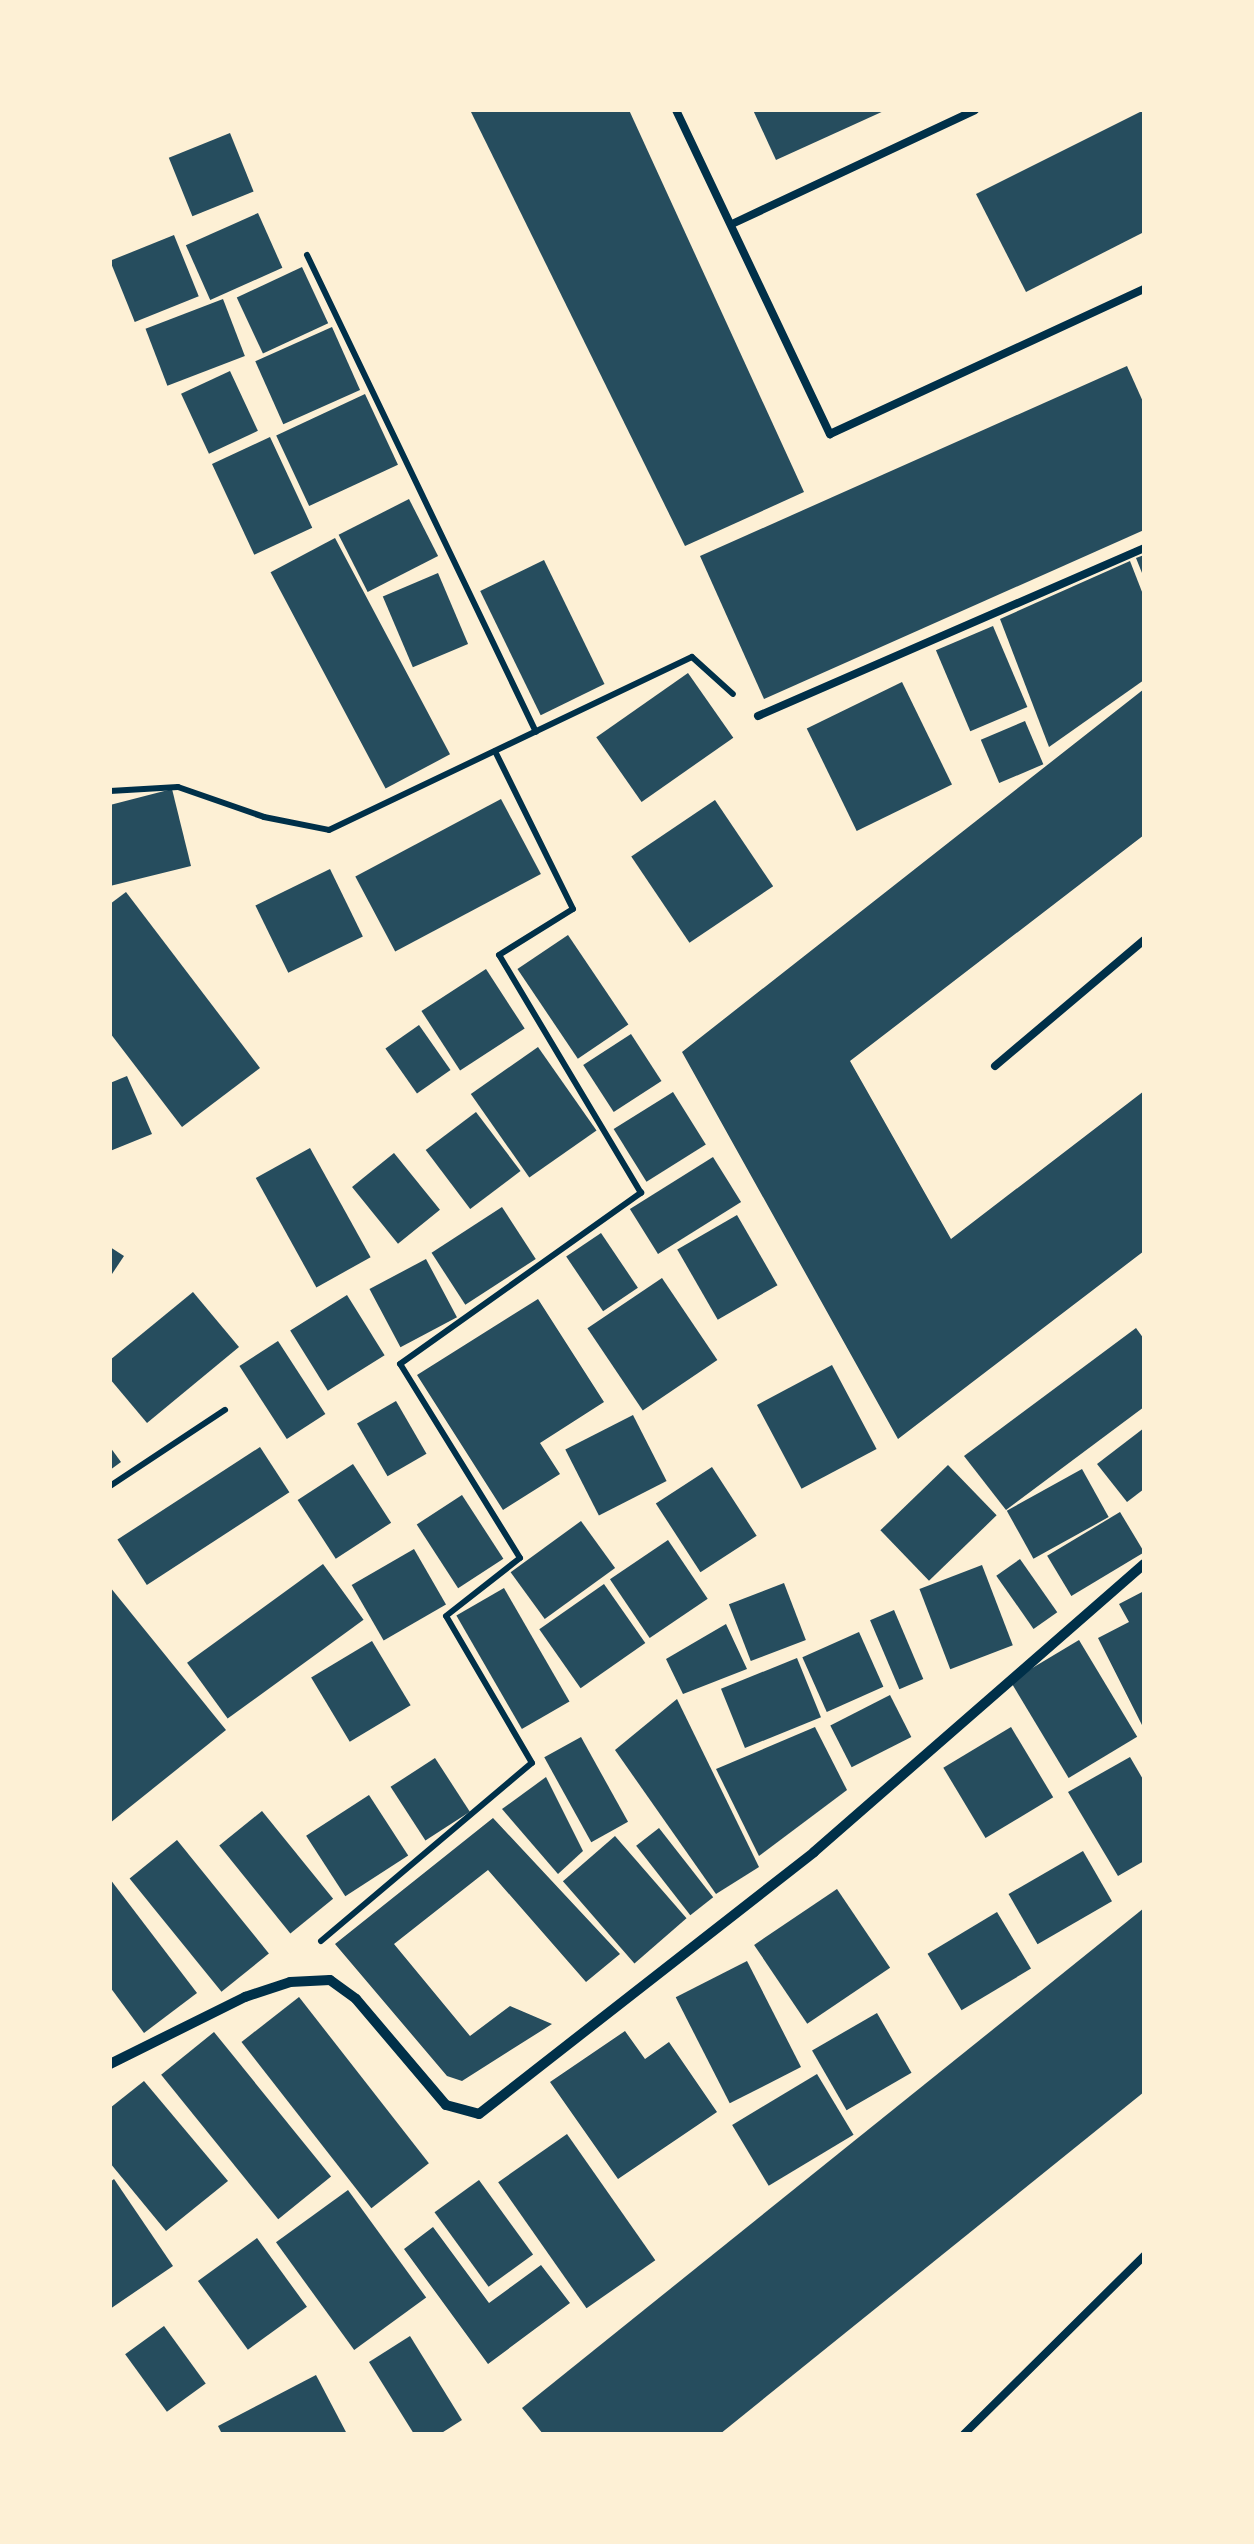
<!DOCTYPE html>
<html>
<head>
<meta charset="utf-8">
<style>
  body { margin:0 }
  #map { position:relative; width:1254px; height:2544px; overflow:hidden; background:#fdf0d5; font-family:"Libre Baskerville",serif }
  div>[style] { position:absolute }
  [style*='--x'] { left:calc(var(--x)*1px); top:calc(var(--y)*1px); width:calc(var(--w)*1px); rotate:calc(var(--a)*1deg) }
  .building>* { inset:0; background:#264d5e; transform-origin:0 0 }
  .path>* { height:6px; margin:-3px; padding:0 3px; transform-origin:3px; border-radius:3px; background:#003049 }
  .service>* { height:8px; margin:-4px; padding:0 4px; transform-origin:4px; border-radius:4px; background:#003049 }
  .minor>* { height:10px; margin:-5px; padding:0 5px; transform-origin:5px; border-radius:5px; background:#003049 }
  span { translate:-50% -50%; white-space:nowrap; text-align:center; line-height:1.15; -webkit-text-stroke:8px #fdf0d5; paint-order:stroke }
  .frame { position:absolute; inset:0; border:112px solid #fdf0d5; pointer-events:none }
</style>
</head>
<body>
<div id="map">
  <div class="building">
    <i style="clip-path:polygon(470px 110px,629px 110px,804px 492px,685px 546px)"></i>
    <i style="clip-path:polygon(753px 110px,886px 110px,776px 160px)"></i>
    <i style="clip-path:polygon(1144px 110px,1144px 232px,1026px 292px,976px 194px)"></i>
    <i style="left:230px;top:133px;width:63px;height:66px;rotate:68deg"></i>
    <i style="left:258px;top:213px;width:60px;height:79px;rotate:66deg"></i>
    <i style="left:174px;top:235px;width:66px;height:69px;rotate:68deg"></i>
    <i style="left:302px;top:267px;width:62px;height:72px;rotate:65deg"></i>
    <i style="left:223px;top:299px;width:61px;height:83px;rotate:69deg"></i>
    <i style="left:332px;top:327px;width:69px;height:84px;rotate:66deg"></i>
    <i style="clip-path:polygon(1127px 366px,1144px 404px,1144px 530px,764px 699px,700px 556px)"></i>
    <i style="left:230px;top:371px;width:66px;height:54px;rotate:65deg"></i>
    <i style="left:365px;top:394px;width:78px;height:98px;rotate:65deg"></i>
    <i style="left:270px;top:437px;width:100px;height:64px;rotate:65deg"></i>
    <i style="left:409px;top:499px;width:64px;height:79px;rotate:63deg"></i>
    <i style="left:335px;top:538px;width:245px;height:73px;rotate:62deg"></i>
    <i style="clip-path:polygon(1144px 555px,1144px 578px,1136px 558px)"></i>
    <i style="left:544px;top:560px;width:138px;height:71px;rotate:64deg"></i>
    <i style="clip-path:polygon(1130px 561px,1144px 597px,1144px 680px,1049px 747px,1000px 619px)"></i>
    <i style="left:438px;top:573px;width:77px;height:60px;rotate:67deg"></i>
    <i style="left:993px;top:626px;width:88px;height:62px;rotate:67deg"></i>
    <i style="left:688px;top:673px;width:79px;height:112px;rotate:55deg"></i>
    <i style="left:902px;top:682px;width:114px;height:106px;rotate:64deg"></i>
    <i style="clip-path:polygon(1144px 689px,1144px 835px,850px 1061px,951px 1239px,1144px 1091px,1144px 1251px,898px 1439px,682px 1052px)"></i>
    <i style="left:1025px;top:721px;width:47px;height:48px;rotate:67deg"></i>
    <i style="clip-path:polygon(172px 789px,191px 866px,110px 886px,110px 805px)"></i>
    <i style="left:501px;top:799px;width:85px;height:165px;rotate:62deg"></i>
    <i style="left:715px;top:800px;width:104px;height:101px;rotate:56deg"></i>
    <i style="left:330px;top:869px;width:75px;height:83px;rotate:64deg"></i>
    <i style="clip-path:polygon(126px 892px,260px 1068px,182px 1127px,110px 1033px,110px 904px)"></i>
    <i style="left:568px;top:935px;width:108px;height:61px;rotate:56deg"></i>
    <i style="left:486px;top:969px;width:71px;height:77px;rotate:57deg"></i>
    <i style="left:419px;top:1025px;width:55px;height:41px;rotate:55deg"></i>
    <i style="left:631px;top:1034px;width:56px;height:57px;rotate:57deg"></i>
    <i style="left:538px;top:1047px;width:102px;height:82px;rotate:55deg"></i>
    <i style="clip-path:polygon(127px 1076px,152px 1134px,110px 1151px,110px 1083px)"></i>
    <i style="left:673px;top:1092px;width:62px;height:70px;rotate:58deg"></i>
    <i style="left:476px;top:1112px;width:74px;height:63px;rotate:53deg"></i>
    <i style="left:310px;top:1148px;width:125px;height:62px;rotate:61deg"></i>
    <i style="left:394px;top:1153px;width:73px;height:54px;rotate:51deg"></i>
    <i style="left:713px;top:1157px;width:53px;height:98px;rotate:58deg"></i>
    <i style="left:502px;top:1207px;width:62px;height:84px;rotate:57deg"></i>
    <i style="left:737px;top:1215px;width:81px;height:69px;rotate:60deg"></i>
    <i style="left:601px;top:1233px;width:66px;height:42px;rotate:56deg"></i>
    <i style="clip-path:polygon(110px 1247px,124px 1256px,110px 1277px)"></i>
    <i style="left:426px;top:1259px;width:66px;height:64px;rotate:62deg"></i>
    <i style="left:662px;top:1278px;width:99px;height:90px;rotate:56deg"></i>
    <i style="clip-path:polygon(193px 1292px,239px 1347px,147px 1423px,110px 1379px,110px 1360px)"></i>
    <i style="left:347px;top:1295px;width:71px;height:67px;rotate:58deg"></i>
    <i style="clip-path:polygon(538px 1299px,604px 1402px,540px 1443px,560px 1474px,503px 1510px,417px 1375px)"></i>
    <i style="clip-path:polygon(1136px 1328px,1144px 1339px,1144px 1407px,1006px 1510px,964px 1456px)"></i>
    <i style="left:278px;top:1341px;width:87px;height:46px;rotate:57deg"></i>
    <i style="left:832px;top:1365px;width:95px;height:85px;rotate:62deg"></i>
    <i style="left:396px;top:1401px;width:61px;height:45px;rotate:60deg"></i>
    <i style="left:633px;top:1415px;width:74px;height:76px;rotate:63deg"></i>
    <i style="clip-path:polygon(1144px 1428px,1144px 1489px,1127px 1502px,1097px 1464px)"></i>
    <i style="clip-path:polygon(110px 1447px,121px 1462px,110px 1470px)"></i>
    <i style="left:260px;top:1447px;width:54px;height:170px;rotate:57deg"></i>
    <i style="left:353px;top:1464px;width:70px;height:66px;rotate:57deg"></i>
    <i style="left:948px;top:1465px;width:70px;height:94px;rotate:46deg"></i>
    <i style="left:712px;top:1467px;width:82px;height:67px;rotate:57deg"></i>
    <i style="left:1082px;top:1469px;width:55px;height:86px;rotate:61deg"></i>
    <i style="left:462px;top:1495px;width:76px;height:54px;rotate:57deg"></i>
    <i style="left:1120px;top:1512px;width:47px;height:85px;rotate:59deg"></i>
    <i style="left:581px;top:1521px;width:58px;height:87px;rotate:54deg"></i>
    <i style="left:668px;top:1540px;width:71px;height:70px;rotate:56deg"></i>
    <i style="left:414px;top:1549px;width:64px;height:72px;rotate:60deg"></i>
    <i style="left:1020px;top:1559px;width:65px;height:29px;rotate:55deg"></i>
    <i style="left:323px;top:1564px;width:69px;height:168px;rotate:54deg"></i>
    <i style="left:982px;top:1565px;width:86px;height:67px;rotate:69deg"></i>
    <i style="left:784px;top:1583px;width:61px;height:59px;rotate:69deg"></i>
    <i style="left:604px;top:1584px;width:72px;height:79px;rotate:55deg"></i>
    <i style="clip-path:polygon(110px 1587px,226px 1730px,110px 1823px)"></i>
    <i style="left:504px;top:1588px;width:131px;height:55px;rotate:60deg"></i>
    <i style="clip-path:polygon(1144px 1591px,1144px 1729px,1098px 1638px,1129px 1622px,1119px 1604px)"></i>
    <i style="left:894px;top:1610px;width:75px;height:26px;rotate:67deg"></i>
    <i style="clip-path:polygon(726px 1624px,747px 1669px,683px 1694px,666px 1659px)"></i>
    <i style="left:859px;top:1632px;width:60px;height:62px;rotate:66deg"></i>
    <i style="left:1079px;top:1640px;width:113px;height:80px;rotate:59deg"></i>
    <i style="left:372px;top:1641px;width:75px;height:71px;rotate:59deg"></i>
    <i style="left:797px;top:1658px;width:64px;height:82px;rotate:68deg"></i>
    <i style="left:890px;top:1695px;width:47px;height:67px;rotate:63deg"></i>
    <i style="clip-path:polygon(677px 1699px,759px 1867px,716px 1894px,615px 1750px)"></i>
    <i style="clip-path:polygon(815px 1727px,847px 1790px,759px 1856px,716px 1769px)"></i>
    <i style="left:1011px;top:1727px;width:82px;height:79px;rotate:59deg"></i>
    <i style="left:581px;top:1737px;width:97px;height:42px;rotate:61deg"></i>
    <i style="clip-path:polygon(1130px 1757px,1144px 1781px,1144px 1861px,1118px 1876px,1068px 1792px)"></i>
    <i style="left:435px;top:1758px;width:64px;height:53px;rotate:57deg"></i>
    <i style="clip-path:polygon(546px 1777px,583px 1851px,558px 1874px,502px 1809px)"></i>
    <i style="left:369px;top:1795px;width:72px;height:75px;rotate:57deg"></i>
    <i style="left:262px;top:1811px;width:113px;height:55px;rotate:51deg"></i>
    <i style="clip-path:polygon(493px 1818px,620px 1954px,586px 1982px,488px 1870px,394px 1944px,470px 2036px,510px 2006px,552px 2024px,462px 2081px,447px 2076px,335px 1944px)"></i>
    <i style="left:659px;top:1828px;width:88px;height:29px;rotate:52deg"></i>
    <i style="left:615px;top:1836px;width:109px;height:69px;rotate:49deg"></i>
    <i style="left:177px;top:1840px;width:146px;height:61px;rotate:51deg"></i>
    <i style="left:1083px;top:1851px;width:58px;height:86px;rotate:60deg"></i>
    <i style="clip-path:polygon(110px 1879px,197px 1993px,144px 2033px,110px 1987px)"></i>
    <i style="left:837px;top:1889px;width:95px;height:100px;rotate:56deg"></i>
    <i style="clip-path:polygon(1144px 1908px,1144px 2092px,720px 2434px,543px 2434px,522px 2408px)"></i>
    <i style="left:997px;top:1912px;width:66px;height:81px;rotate:59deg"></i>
    <i style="left:747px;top:1961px;width:119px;height:80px;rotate:63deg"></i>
    <i style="left:299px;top:1997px;width:211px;height:73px;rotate:52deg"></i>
    <i style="left:877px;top:2013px;width:69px;height:75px;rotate:60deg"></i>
    <i style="clip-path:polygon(625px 2031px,645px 2059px,669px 2042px,717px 2112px,618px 2179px,550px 2082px)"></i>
    <i style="left:214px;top:2032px;width:186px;height:68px;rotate:51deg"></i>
    <i style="left:817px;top:2074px;width:71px;height:99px;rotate:59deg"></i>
    <i style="clip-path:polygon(144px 2081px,228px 2181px,166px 2231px,110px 2163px,110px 2108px)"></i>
    <i style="left:567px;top:2134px;width:154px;height:84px;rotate:55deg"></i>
    <i style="clip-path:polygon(114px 2179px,173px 2266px,110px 2309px,110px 2182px)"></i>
    <i style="left:479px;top:2180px;width:92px;height:55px;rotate:54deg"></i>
    <i style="left:348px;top:2190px;width:133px;height:89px;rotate:54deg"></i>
    <i style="clip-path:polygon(433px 2227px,489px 2303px,541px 2265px,570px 2303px,488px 2364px,404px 2249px)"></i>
    <i style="left:257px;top:2238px;width:85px;height:73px;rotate:54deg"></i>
    <i style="left:164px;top:2326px;width:71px;height:48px;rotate:54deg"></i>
    <i style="clip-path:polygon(410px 2336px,462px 2420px,440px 2434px,414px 2434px,369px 2362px)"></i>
    <i style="clip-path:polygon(316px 2375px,347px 2434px,222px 2434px,218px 2426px)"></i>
  </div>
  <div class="path">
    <i style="--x:307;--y:255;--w:529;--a:64.36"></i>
    <i style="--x:110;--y:791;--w:68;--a:-3.4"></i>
    <i style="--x:178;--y:787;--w:91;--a:19.2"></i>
    <i style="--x:264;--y:817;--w:66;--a:11.3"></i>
    <i style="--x:329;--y:830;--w:402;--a:-25.5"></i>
    <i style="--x:692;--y:657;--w:55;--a:42.1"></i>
    <i style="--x:110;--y:1486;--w:138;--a:-33.5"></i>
    <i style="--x:321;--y:1941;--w:276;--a:-40.2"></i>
    <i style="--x:532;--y:1763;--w:170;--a:-120.3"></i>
    <i style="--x:446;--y:1616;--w:94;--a:-38.1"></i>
    <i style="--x:520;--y:1558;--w:228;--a:-121.7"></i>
    <i style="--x:400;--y:1364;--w:296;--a:-35.4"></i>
    <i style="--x:641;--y:1193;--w:277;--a:-120.8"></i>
    <i style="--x:499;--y:955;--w:87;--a:-31.9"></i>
    <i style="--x:573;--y:909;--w:176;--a:-116.3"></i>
  </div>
  <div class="service">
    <i style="--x:676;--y:110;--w:359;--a:64.6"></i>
    <i style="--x:830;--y:434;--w:346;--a:-24.8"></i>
    <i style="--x:732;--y:224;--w:268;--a:-25.1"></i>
    <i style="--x:758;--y:716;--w:421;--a:-23.5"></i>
    <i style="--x:995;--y:1066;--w:195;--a:-40.2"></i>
    <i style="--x:964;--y:2434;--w:253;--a:-44.7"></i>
  </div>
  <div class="minor">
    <i style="--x:110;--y:2064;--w:151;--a:-26.4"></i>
    <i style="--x:245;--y:1997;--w:47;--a:-18.4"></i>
    <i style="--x:290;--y:1982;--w:40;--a:-2.9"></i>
    <i style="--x:330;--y:1980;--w:32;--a:36"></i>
    <i style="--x:356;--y:1999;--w:139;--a:49.7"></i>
    <i style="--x:446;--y:2105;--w:34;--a:15"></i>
    <i style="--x:479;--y:2114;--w:425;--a:-38"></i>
    <i style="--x:814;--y:1852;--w:438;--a:-41.1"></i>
  </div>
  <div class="frame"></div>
</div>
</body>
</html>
